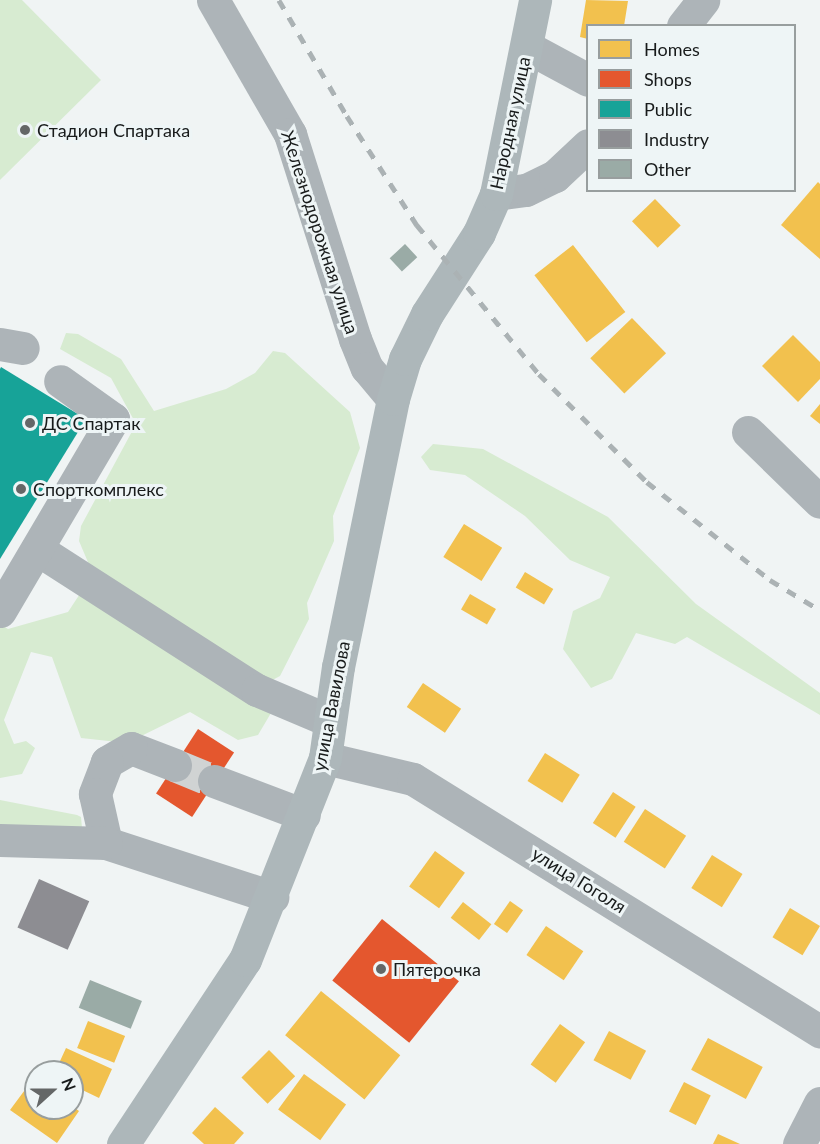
<!DOCTYPE html>
<html>
<head>
<meta charset="utf-8">
<style>
  body { margin:0 }
  #map { position:relative; width:820px; height:1144px; overflow:hidden; background:#f0f4f4; font-family:Lato,sans-serif }
  div>[style] { position:absolute }
  [style*='--x'] { left:calc(var(--x)*1px); top:calc(var(--y)*1px); width:calc(var(--w)*1px); rotate:calc(var(--a)*1deg) }
  .green>* { inset:0; background:#d7ebd1 }
  .homes>* { inset:0; background:#f2c14e; transform-origin:0 0 }
  .shops>* { inset:0; background:#e4572e; transform-origin:0 0 }
  .public>* { inset:0; background:#17a398 }
  .industry>* { inset:0; background:#8d8d92; transform-origin:0 0 }
  .building>* { inset:0; background:#9aaba6; transform-origin:0 0 }
  .minor-tunnel>* { height:33px; margin-top:-16.5px; transform-origin:0; background:repeating-linear-gradient(90deg,#d0d3d3 0 33px,transparent 0 49px) }
  .minor>* { height:33px; margin:-16.5px; padding:0 16.5px; transform-origin:16.5px; border-radius:16.5px; background:#adb4b8 }
  .major>* { height:33px; margin:-16.5px; padding:0 16.5px; transform-origin:16.5px; border-radius:16.5px; background:#adb7ba }
  .rail>* { height:4.5px; margin-top:-2.25px; transform-origin:0; background:repeating-linear-gradient(90deg,#abb2b4 0 10px,transparent 0 20px) }
  .dots>* { width:16px; height:16px; translate:-50% -50%; box-sizing:border-box; border:3px solid #eef5f6; border-radius:50% }
  span { translate:-50% -50%; white-space:nowrap; text-align:center; line-height:1.15; -webkit-text-stroke:6px #eef5f6; paint-order:stroke }
  .street-label { font-size:18px; color:#181b1b }
  .poi-label { font-size:18px; color:#181b1b }
  .left { translate:0 -50%; text-align:left }
  .legend { position:absolute; left:586px; top:24px; width:210px; height:168px; box-sizing:border-box; background:#eef5f6; border:2px solid #989e9e; margin:0; padding:8px 10px; list-style:none; font-size:18px; color:#181b1b }
  .legend li { display:flex; align-items:center; gap:12px; height:30px }
  .legend b { width:30px; border:2px solid #989e9e }
  .north { position:absolute; left:24px; top:1060px; width:60px; height:60px; box-sizing:border-box; background:#eef5f6; border:2px solid #989e9e; border-radius:50%; rotate:69deg; font-size:16px; font-weight:700; line-height:24px; text-align:center; color:#181b1b }
  .north::after { content:''; display:block; margin:auto; width:21px; height:27px; background:#646767; clip-path:polygon(50% 0,100% 100%,50% 72%,0 100%) }
</style>
</head>
<body>
<div id="map">
  <div class="green">
    <i style="clip-path:polygon(0 0,22px 0,101px 80px,0 180px)"></i>
    <i style="clip-path:polygon(66px 333px,78px 334px,121px 359px,154px 411px,226px 389px,255px 373px,273px 351px,285px 353px,350px 412px,360px 448px,333px 516px,334px 541px,307px 603px,309px 619px,280px 676px,265px 684px,271px 713px,258px 735px,238px 740px,190px 712px,127px 743px,81px 738px,52px 657px,31px 652px,4px 720px,14px 744px,26px 741px,35px 748px,22px 774px,0 778px,0 624px,8px 629px,68px 612px,93px 574px,79px 541px,81px 526px,136px 424px,111px 378px,60px 349px)"></i>
    <i style="clip-path:polygon(433px 444px,483px 449px,608px 517px,696px 604px,820px 693px,820px 715px,687px 637px,675px 644px,636px 633px,612px 679px,591px 688px,563px 649px,573px 611px,600px 598px,610px 577px,570px 560px,525px 516px,465px 475px,430px 470px,421px 457px)"></i>
    <i style="clip-path:polygon(0 800px,77px 815px,81px 817px,82px 828px,0 825px)"></i>
  </div>
  <div class="homes">
    <i style="clip-path:polygon(586px 0,628px 1px,624px 26px,588px 26px,588px 39px,580px 37px)"></i>
    <i style="clip-path:polygon(818px 182px,820px 184px,820px 259px,781px 225px)"></i>
    <i style="left:655px;top:199px;width:37px;height:32px;rotate:46deg"></i>
    <i style="left:573px;top:245px;width:85px;height:49px;rotate:52deg"></i>
    <i style="left:632px;top:318px;width:49px;height:58px;rotate:46deg"></i>
    <i style="clip-path:polygon(793px 335px,820px 362px,820px 379px,798px 402px,762px 366px)"></i>
    <i style="clip-path:polygon(820px 404px,820px 424px,810px 416px)"></i>
    <i style="left:464px;top:524px;width:45px;height:39px;rotate:32deg"></i>
    <i style="left:525px;top:572px;width:33px;height:18px;rotate:31deg"></i>
    <i style="left:470px;top:594px;width:30px;height:18px;rotate:30deg"></i>
    <i style="left:423px;top:683px;width:46px;height:29px;rotate:34deg"></i>
    <i style="left:545px;top:753px;width:41px;height:33px;rotate:32deg"></i>
    <i style="left:613px;top:792px;width:27px;height:37px;rotate:33deg"></i>
    <i style="left:645px;top:809px;width:49px;height:39px;rotate:33deg"></i>
    <i style="left:435px;top:851px;width:37px;height:44px;rotate:36deg"></i>
    <i style="left:712px;top:855px;width:36px;height:39px;rotate:32deg"></i>
    <i style="left:510px;top:901px;width:16px;height:28px;rotate:35deg"></i>
    <i style="left:463px;top:902px;width:36px;height:20px;rotate:38deg"></i>
    <i style="left:790px;top:908px;width:35px;height:34px;rotate:31deg"></i>
    <i style="left:546px;top:926px;width:45px;height:35px;rotate:34deg"></i>
    <i style="left:321px;top:991px;width:102px;height:57px;rotate:39deg"></i>
    <i style="left:88px;top:1021px;width:40px;height:29px;rotate:22deg"></i>
    <i style="left:560px;top:1024px;width:31px;height:50px;rotate:36deg"></i>
    <i style="left:609px;top:1031px;width:42px;height:33px;rotate:28deg"></i>
    <i style="left:708px;top:1038px;width:62px;height:36px;rotate:28deg"></i>
    <i style="clip-path:polygon(66px 1048px,112px 1069px,99px 1098px,72px 1085px,72px 1072px,55px 1072px)"></i>
    <i style="left:269px;top:1050px;width:37px;height:39px;rotate:45deg"></i>
    <i style="left:304px;top:1074px;width:52px;height:44px;rotate:36deg"></i>
    <i style="clip-path:polygon(33px 1079px,36px 1081px,36px 1108px,72px 1106px,79px 1111px,57px 1143px,10px 1110px)"></i>
    <i style="left:684px;top:1082px;width:30px;height:33px;rotate:27deg"></i>
    <i style="clip-path:polygon(215px 1107px,244px 1133px,234px 1144px,204px 1144px,192px 1133px)"></i>
    <i style="clip-path:polygon(718px 1134px,740px 1144px,713px 1144px)"></i>
  </div>
  <div class="shops">
    <i style="left:198px;top:729px;width:43px;height:77px;rotate:33deg"></i>
    <i style="left:382px;top:919px;width:99px;height:79px;rotate:39deg"></i>
  </div>
  <div class="public">
    <i style="clip-path:polygon(1px 367px,86px 419px,0 559px,0 369px)"></i>
  </div>
  <div class="industry">
    <i style="left:39px;top:879px;width:55px;height:53px;rotate:24deg"></i>
  </div>
  <div class="building">
    <i style="left:405px;top:244px;width:18px;height:21px;rotate:47deg"></i>
    <i style="left:90px;top:980px;width:56px;height:30px;rotate:22deg"></i>
  </div>
  <div class="minor-tunnel">
    <i style="--x:175;--y:765;--w:42;--a:22.3"></i>
  </div>
  <div class="minor">
    <i style="--x:213;--y:0;--w:155;--a:60.1"></i>
    <i style="--x:290;--y:134;--w:215;--a:72.4"></i>
    <i style="--x:355;--y:339;--w:31;--a:68"></i>
    <i style="--x:367;--y:368;--w:40;--a:50"></i>
    <i style="--x:683;--y:26;--w:33;--a:-52"></i>
    <i style="--x:527;--y:47;--w:69;--a:28.4"></i>
    <i style="--x:496;--y:194;--w:30;--a:-8"></i>
    <i style="--x:526;--y:190;--w:32;--a:-26"></i>
    <i style="--x:555;--y:176;--w:45;--a:-43.2"></i>
    <i style="--x:0;--y:344;--w:23;--a:10"></i>
    <i style="--x:748;--y:432;--w:100;--a:44.2"></i>
    <i style="--x:37;--y:549;--w:261;--a:32.7"></i>
    <i style="--x:257;--y:690;--w:79;--a:23"></i>
    <i style="--x:0;--y:611;--w:223;--a:-59.5"></i>
    <i style="--x:113;--y:419;--w:65;--a:-144.4"></i>
    <i style="--x:325;--y:758;--w:90;--a:13.4"></i>
    <i style="--x:413;--y:779;--w:479;--a:31.8"></i>
    <i style="--x:175;--y:765;--w:47;--a:-158.9"></i>
    <i style="--x:131;--y:748;--w:28;--a:150"></i>
    <i style="--x:107;--y:762;--w:34;--a:111"></i>
    <i style="--x:95;--y:794;--w:50;--a:77.3"></i>
    <i style="--x:106;--y:843;--w:175;--a:18"></i>
    <i style="--x:214;--y:781;--w:96;--a:20.7"></i>
    <i style="--x:0;--y:840;--w:106;--a:1.6"></i>
    <i style="--x:799;--y:1144;--w:46;--a:-62.9"></i>
  </div>
  <div class="major">
    <i style="--x:123;--y:1144;--w:221;--a:-56.5"></i>
    <i style="--x:245;--y:960;--w:217;--a:-68.4"></i>
    <i style="--x:325;--y:758;--w:92;--a:-81.9"></i>
    <i style="--x:338;--y:667;--w:274;--a:-78.4"></i>
    <i style="--x:393;--y:399;--w:42;--a:-73.3"></i>
    <i style="--x:405;--y:359;--w:50;--a:-63.9"></i>
    <i style="--x:427;--y:314;--w:96;--a:-57.3"></i>
    <i style="--x:479;--y:233;--w:43;--a:-66.4"></i>
    <i style="--x:496;--y:194;--w:198;--a:-78.6"></i>
  </div>
  <div class="rail">
    <i style="--x:279;--y:0;--w:134;--a:59.6"></i>
    <i style="--x:347;--y:116;--w:130;--a:57.3"></i>
    <i style="--x:417;--y:225;--w:193;--a:50.7"></i>
    <i style="--x:539;--y:374;--w:153;--a:45"></i>
    <i style="--x:647;--y:482;--w:157;--a:38.5"></i>
    <i style="--x:770;--y:580;--w:58;--a:31"></i>
  </div>
  <div class="dots">
    <i style="left:25px;top:130px;background:#646767"></i>
    <i style="left:30px;top:423px;background:#646767"></i>
    <i style="left:21px;top:489px;background:#646767"></i>
    <i style="left:381px;top:969px;background:#646767"></i>
  </div>
  <div class="street-label">
    <span style="left:510px;top:123px;rotate:-78deg">Народная улица</span>
    <span style="left:320px;top:232px;rotate:72deg">Железнодорожная улица</span>
    <span style="left:331px;top:706px;rotate:-79deg">улица Вавилова</span>
    <span style="left:579px;top:880px;rotate:32deg">улица Гоголя</span>
  </div>
  <div class="poi-label">
    <span class="left" style="left:37px;top:130px">Стадион Спартака</span>
    <span class="left" style="left:42px;top:423px">ДС Спартак</span>
    <span class="left" style="left:33px;top:489px">Спорткомплекс</span>
    <span class="left" style="left:393px;top:969px">Пятерочка</span>
  </div>
  <ul class="legend">
  <li><b style="height:16px;background:#f2c14e"></b>Homes</li>
  <li><b style="height:16px;background:#e4572e"></b>Shops</li>
  <li><b style="height:16px;background:#17a398"></b>Public</li>
  <li><b style="height:16px;background:#8d8d92"></b>Industry</li>
  <li><b style="height:16px;background:#9aaba6"></b>Other</li>
  </ul>
  <div class="north">N</div>
</div>
</body>
</html>
